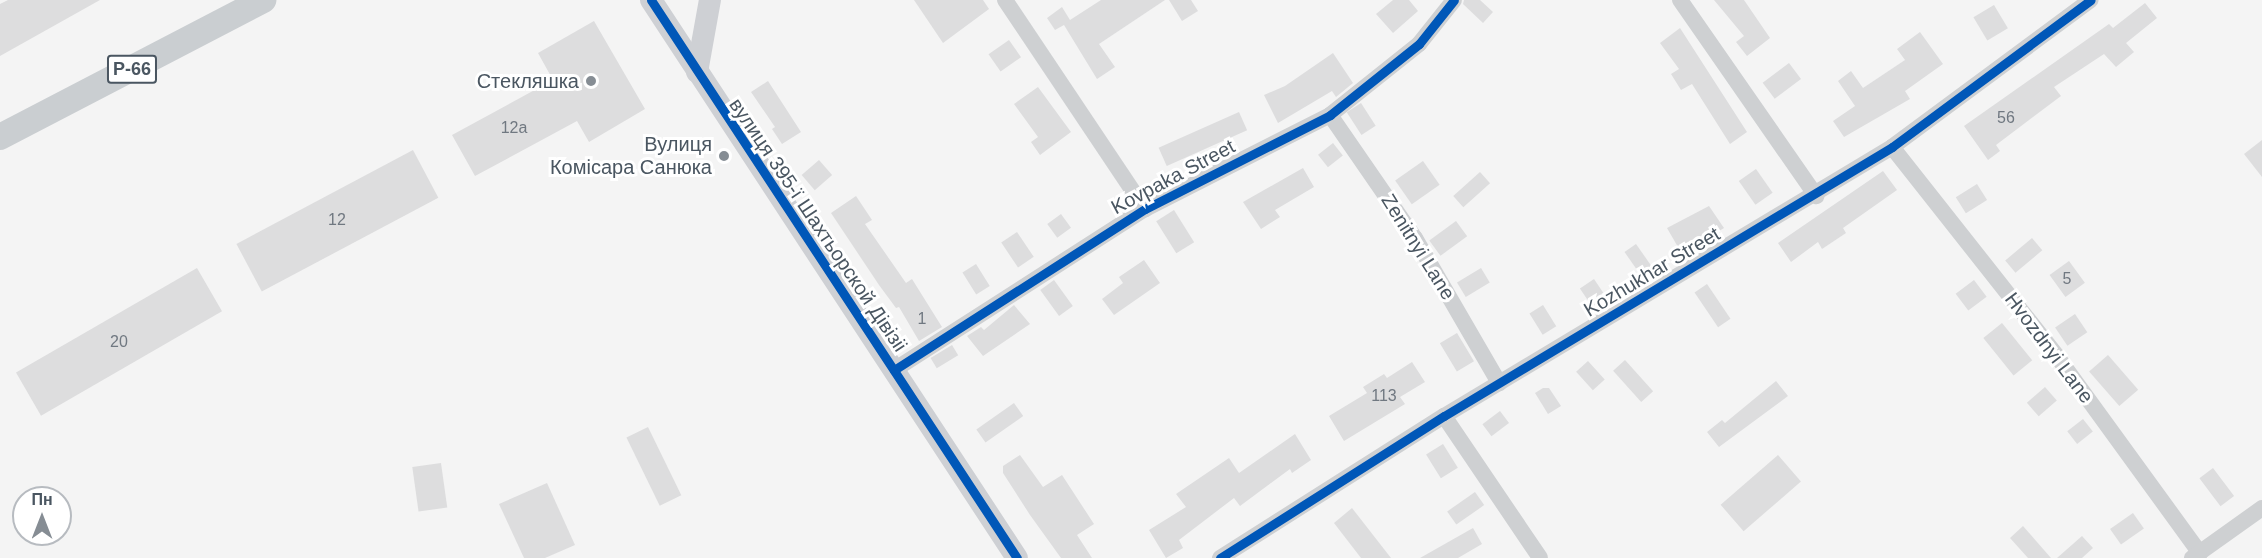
<!DOCTYPE html>
<html>
<head>
<meta charset="utf-8">
<style>
  body { margin:0 }
  #map { position:relative; width:2262px; height:558px; overflow:hidden; background:#f4f4f4; font-family:Arial,sans-serif }
  div>[style] { position:absolute }
  [style*='--x'] { left:calc(var(--x)*1px); top:calc(var(--y)*1px); width:calc(var(--w)*1px); rotate:calc(var(--a)*1deg) }
  .building>* { inset:0; background:#ddddde; transform-origin:0 0 }
  .street>* { height:16px; margin:-8px; padding:0 8px; transform-origin:8px; border-radius:8px; background:#ced0d2 }
  .secondary>* { height:22px; margin:-11px; padding:0 11px; transform-origin:11px; border-radius:11px; background:#ced0d4 }
  .primary>* { height:26px; margin:-13px; padding:0 13px; transform-origin:13px; border-radius:13px; background:#caced1 }
  .cycleway>* { height:9px; margin:-4.5px; padding:0 4.5px; transform-origin:4.5px; border-radius:4.5px; background:#0057b8 }
  .dots>* { width:16px; height:16px; translate:-50% -50%; box-sizing:border-box; border:3px solid #fff; border-radius:50% }
  span { translate:-50% -50%; white-space:nowrap; text-align:center; line-height:1.15; -webkit-text-stroke:6px #fff; paint-order:stroke }
  .number-label { font-size:16px; color:#707881 }
  .number-label span { -webkit-text-stroke-width:0 }
  .shield-label span { padding:2px 4px; background:#fff; border:2px solid; border-radius:4px; -webkit-text-stroke-width:0 }
  .shield-label { font-size:18px; color:#4a5661; font-weight:700 }
  .poi-label { font-size:20px; color:#4a5661 }
  .right { translate:-100% -50%; text-align:right }
  .street-label { font-size:20px; color:#4a5661 }
  .north { position:absolute; left:12px; top:486px; width:60px; height:60px; box-sizing:border-box; background:#fff; border:2px solid #b7bbc0; border-radius:50%; rotate:0deg; font-size:16px; font-weight:700; line-height:24px; text-align:center; color:#4a5661 }
  .north::after { content:''; display:block; margin:auto; width:21px; height:27px; background:#868d94; clip-path:polygon(50% 0,100% 100%,50% 72%,0 100%) }
</style>
</head>
<body>
<div id="map">
  <div class="building">
    <i style="clip-path:polygon(8px 0,100px 0,0 56px,0 4px)"></i>
    <i style="clip-path:polygon(914px 0,983px 0,989px 9px,943px 43px)"></i>
    <i style="clip-path:polygon(1101px 0,1165px 0,1099px 44px,1115px 67px,1097px 79px,1064px 25px,1055px 30px,1047px 18px,1062px 7px,1070px 20px)"></i>
    <i style="clip-path:polygon(1169px 0,1191px 0,1198px 11px,1182px 21px)"></i>
    <i style="clip-path:polygon(1393px 0,1409px 0,1418px 11px,1393px 33px,1376px 14px)"></i>
    <i style="clip-path:polygon(1464px 0,1480px 0,1493px 12px,1483px 23px,1463px 4px)"></i>
    <i style="clip-path:polygon(1714px 0,1744px 0,1770px 38px,1747px 56px,1736px 42px,1744px 36px)"></i>
    <i style="clip-path:polygon(2145px 3px,2157px 18px,2126px 43px,2134px 52px,2116px 67px,2104px 54px,2054px 87px,2061px 96px,1996px 145px,2000px 151px,1988px 160px,1964px 126px,2109px 24px,2113px 28px)"></i>
    <i style="left:1994px;top:5px;width:27px;height:24px;rotate:59deg"></i>
    <i style="clip-path:polygon(594px 21px,645px 109px,589px 142px,577px 121px,475px 176px,452px 135px,553px 80px,538px 53px)"></i>
    <i style="clip-path:polygon(1680px 28px,1747px 132px,1730px 144px,1692px 84px,1681px 90px,1671px 74px,1679px 69px,1660px 43px)"></i>
    <i style="clip-path:polygon(1920px 32px,1943px 64px,1905px 91px,1910px 99px,1844px 137px,1833px 121px,1855px 106px,1838px 81px,1851px 71px,1863px 88px,1905px 60px,1897px 49px)"></i>
    <i style="left:1009px;top:40px;width:21px;height:25px;rotate:55deg"></i>
    <i style="clip-path:polygon(1333px 53px,1353px 83px,1336px 97px,1332px 91px,1278px 123px,1264px 95px,1285px 86px)"></i>
    <i style="left:1789px;top:63px;width:20px;height:33px;rotate:53deg"></i>
    <i style="clip-path:polygon(768px 81px,801px 132px,782px 144px,772px 129px,775px 127px,751px 92px)"></i>
    <i style="clip-path:polygon(1038px 87px,1071px 132px,1040px 155px,1031px 142px,1038px 137px,1014px 104px)"></i>
    <i style="left:1361px;top:103px;width:27px;height:17px;rotate:57deg"></i>
    <i style="left:1239px;top:112px;width:20px;height:88px;rotate:66deg"></i>
    <i style="clip-path:polygon(2262px 140px,2262px 177px,2244px 154px)"></i>
    <i style="left:1333px;top:143px;width:16px;height:19px;rotate:52deg"></i>
    <i style="left:413px;top:150px;width:54px;height:200px;rotate:62deg"></i>
    <i style="left:819px;top:160px;width:20px;height:23px;rotate:49deg"></i>
    <i style="left:1423px;top:161px;width:29px;height:34px;rotate:55deg"></i>
    <i style="clip-path:polygon(1303px 168px,1314px 187px,1275px 210px,1280px 217px,1261px 229px,1243px 202px)"></i>
    <i style="left:1756px;top:169px;width:29px;height:21px;rotate:55deg"></i>
    <i style="clip-path:polygon(1883px 171px,1897px 190px,1843px 228px,1846px 233px,1822px 249px,1818px 242px,1791px 262px,1778px 243px)"></i>
    <i style="left:1480px;top:172px;width:15px;height:36px;rotate:48deg"></i>
    <i style="left:1977px;top:184px;width:19px;height:25px;rotate:58deg"></i>
    <i style="clip-path:polygon(856px 196px,872px 220px,865px 224px,906px 283px,912px 279px,942px 327px,919px 341px,899px 307px,896px 308px,879px 285px,831px 213px)"></i>
    <i style="clip-path:polygon(1709px 206px,1724px 228px,1682px 254px,1667px 228px)"></i>
    <i style="left:1174px;top:210px;width:38px;height:21px;rotate:58deg"></i>
    <i style="left:1061px;top:214px;width:17px;height:17px;rotate:54deg"></i>
    <i style="left:1456px;top:221px;width:19px;height:33px;rotate:54deg"></i>
    <i style="left:1017px;top:232px;width:30px;height:19px;rotate:56deg"></i>
    <i style="left:2032px;top:238px;width:16px;height:35px;rotate:50deg"></i>
    <i style="left:1636px;top:244px;width:39px;height:14px;rotate:55deg"></i>
    <i style="clip-path:polygon(1144px 260px,1160px 283px,1114px 315px,1102px 299px,1123px 283px,1119px 277px)"></i>
    <i style="left:2069px;top:261px;width:27px;height:24px;rotate:54deg"></i>
    <i style="left:976px;top:264px;width:26px;height:16px;rotate:58deg"></i>
    <i style="left:197px;top:268px;width:50px;height:209px;rotate:60deg"></i>
    <i style="left:1481px;top:268px;width:17px;height:28px;rotate:59deg"></i>
    <i style="left:1594px;top:279px;width:22px;height:17px;rotate:56deg"></i>
    <i style="left:1054px;top:280px;width:32px;height:17px;rotate:54deg"></i>
    <i style="left:1974px;top:280px;width:21px;height:23px;rotate:53deg"></i>
    <i style="left:1707px;top:284px;width:42px;height:15px;rotate:56deg"></i>
    <i style="clip-path:polygon(1014px 305px,1030px 324px,983px 356px,967px 336px,981px 327px,984px 330px)"></i>
    <i style="left:1543px;top:305px;width:25px;height:16px;rotate:58deg"></i>
    <i style="left:2075px;top:314px;width:22px;height:24px;rotate:56deg"></i>
    <i style="left:2002px;top:323px;width:48px;height:24px;rotate:51deg"></i>
    <i style="left:1457px;top:333px;width:33px;height:20px;rotate:59deg"></i>
    <i style="left:952px;top:345px;width:12px;height:25px;rotate:59deg"></i>
    <i style="left:2108px;top:355px;width:46px;height:25px;rotate:49deg"></i>
    <i style="left:1625px;top:360px;width:42px;height:16px;rotate:48deg"></i>
    <i style="left:1588px;top:361px;width:25px;height:16px;rotate:48deg"></i>
    <i style="clip-path:polygon(1412px 362px,1425px 382px,1400px 397px,1405px 404px,1344px 441px,1329px 416px,1367px 393px,1363px 387px,1384px 374px,1387px 378px)"></i>
    <i style="clip-path:polygon(1776px 381px,1788px 396px,1719px 447px,1707px 432px,1722px 420px,1725px 423px)"></i>
    <i style="left:2045px;top:387px;width:18px;height:24px;rotate:49deg"></i>
    <i style="clip-path:polygon(1543px 388px,1549px 388px,1561px 406px,1548px 414px,1535px 393px)"></i>
    <i style="left:1014px;top:403px;width:16px;height:46px;rotate:55deg"></i>
    <i style="left:1500px;top:411px;width:15px;height:22px;rotate:53deg"></i>
    <i style="left:2083px;top:419px;width:16px;height:20px;rotate:52deg"></i>
    <i style="left:648px;top:427px;width:76px;height:24px;rotate:64deg"></i>
    <i style="clip-path:polygon(1295px 434px,1311px 460px,1292px 473px,1290px 469px,1240px 506px,1234px 498px,1179px 540px,1183px 548px,1166px 558px,1149px 530px,1186px 507px,1176px 494px,1229px 458px,1239px 473px)"></i>
    <i style="left:1443px;top:444px;width:28px;height:20px;rotate:58deg"></i>
    <i style="clip-path:polygon(1020px 455px,1043px 487px,1062px 475px,1094px 524px,1077px 535px,1092px 558px,1061px 558px,1030px 515px,1003px 473px,1003px 466px)"></i>
    <i style="left:1778px;top:455px;width:35px;height:76px;rotate:49deg"></i>
    <i style="left:441px;top:463px;width:45px;height:29px;rotate:82deg"></i>
    <i style="left:2213px;top:468px;width:35px;height:17px;rotate:53deg"></i>
    <i style="clip-path:polygon(547px 483px,575px 545px,545px 558px,524px 558px,499px 504px)"></i>
    <i style="left:1475px;top:492px;width:16px;height:34px;rotate:55deg"></i>
    <i style="clip-path:polygon(1352px 508px,1391px 558px,1361px 558px,1334px 523px)"></i>
    <i style="left:2133px;top:513px;width:19px;height:28px;rotate:55deg"></i>
    <i style="clip-path:polygon(2023px 526px,2051px 558px,2028px 558px,2010px 538px)"></i>
    <i style="clip-path:polygon(1473px 528px,1482px 544px,1458px 558px,1420px 558px)"></i>
    <i style="clip-path:polygon(2082px 536px,2093px 548px,2082px 558px,2057px 558px)"></i>
  </div>
  <div class="street">
    <i style="--x:1005;--y:0;--w:252;--a:56.2"></i>
    <i style="--x:1680;--y:0;--w:239;--a:55.2"></i>
    <i style="--x:1330;--y:115;--w:150;--a:55.4"></i>
    <i style="--x:1415;--y:238;--w:168;--a:59.9"></i>
    <i style="--x:1892;--y:147;--w:265;--a:51.7"></i>
    <i style="--x:2056;--y:355;--w:245;--a:54"></i>
    <i style="--x:894;--y:370;--w:298;--a:-32.7"></i>
    <i style="--x:1145;--y:209;--w:208;--a:-26.9"></i>
    <i style="--x:1330;--y:115;--w:114;--a:-38.6"></i>
    <i style="--x:1419;--y:44;--w:56;--a:-51.5"></i>
    <i style="--x:1444;--y:416;--w:171;--a:55.9"></i>
    <i style="--x:1220;--y:558;--w:265;--a:-32.4"></i>
    <i style="--x:1444;--y:416;--w:523;--a:-30.98"></i>
    <i style="--x:1892;--y:147;--w:247;--a:-36.5"></i>
    <i style="--x:2192;--y:558;--w:86;--a:-35.5"></i>
  </div>
  <div class="secondary">
    <i style="--x:651;--y:0;--w:667;--a:56.74"></i>
    <i style="--x:697;--y:72;--w:73;--a:-79.8"></i>
  </div>
  <div class="primary">
    <i style="--x:0;--y:137;--w:297;--a:-27.5"></i>
  </div>
  <div class="cycleway">
    <i style="--x:651;--y:0;--w:667;--a:56.74"></i>
    <i style="--x:894;--y:370;--w:298;--a:-32.7"></i>
    <i style="--x:1145;--y:209;--w:208;--a:-26.9"></i>
    <i style="--x:1330;--y:115;--w:114;--a:-38.6"></i>
    <i style="--x:1419;--y:44;--w:56;--a:-51.5"></i>
    <i style="--x:1220;--y:558;--w:265;--a:-32.4"></i>
    <i style="--x:1444;--y:416;--w:523;--a:-30.98"></i>
    <i style="--x:1892;--y:147;--w:247;--a:-36.5"></i>
  </div>
  <div class="dots">
    <i style="left:591px;top:81px;background:#868d94"></i>
    <i style="left:724px;top:156px;background:#868d94"></i>
  </div>
  <div class="number-label">
    <span style="left:2006px;top:118px">56</span>
    <span style="left:514px;top:128px">12а</span>
    <span style="left:337px;top:220px">12</span>
    <span style="left:2067px;top:279px">5</span>
    <span style="left:922px;top:319px">1</span>
    <span style="left:119px;top:342px">20</span>
    <span style="left:1384px;top:396px">113</span>
  </div>
  <div class="shield-label">
    <span style="left:132px;top:69px">Р-66</span>
  </div>
  <div class="poi-label">
    <span class="right" style="left:579px;top:81px">Стекляшка</span>
    <span class="right" style="left:712px;top:156px">Вулиця<br>Комісара Санюка</span>
  </div>
  <div class="street-label">
    <span style="left:1173px;top:177px;rotate:-28deg">Kovpaka Street</span>
    <span style="left:818px;top:225px;rotate:56deg">вулиця 395-ї Шахтьорской Дівізіі</span>
    <span style="left:1418px;top:247px;rotate:58deg">Zenitnyi Lane</span>
    <span style="left:1652px;top:272px;rotate:-31deg">Kozhukhar Street</span>
    <span style="left:2049px;top:348px;rotate:53deg">Hvozdnyi Lane</span>
  </div>
  <div class="north">Пн</div>
</div>
</body>
</html>
